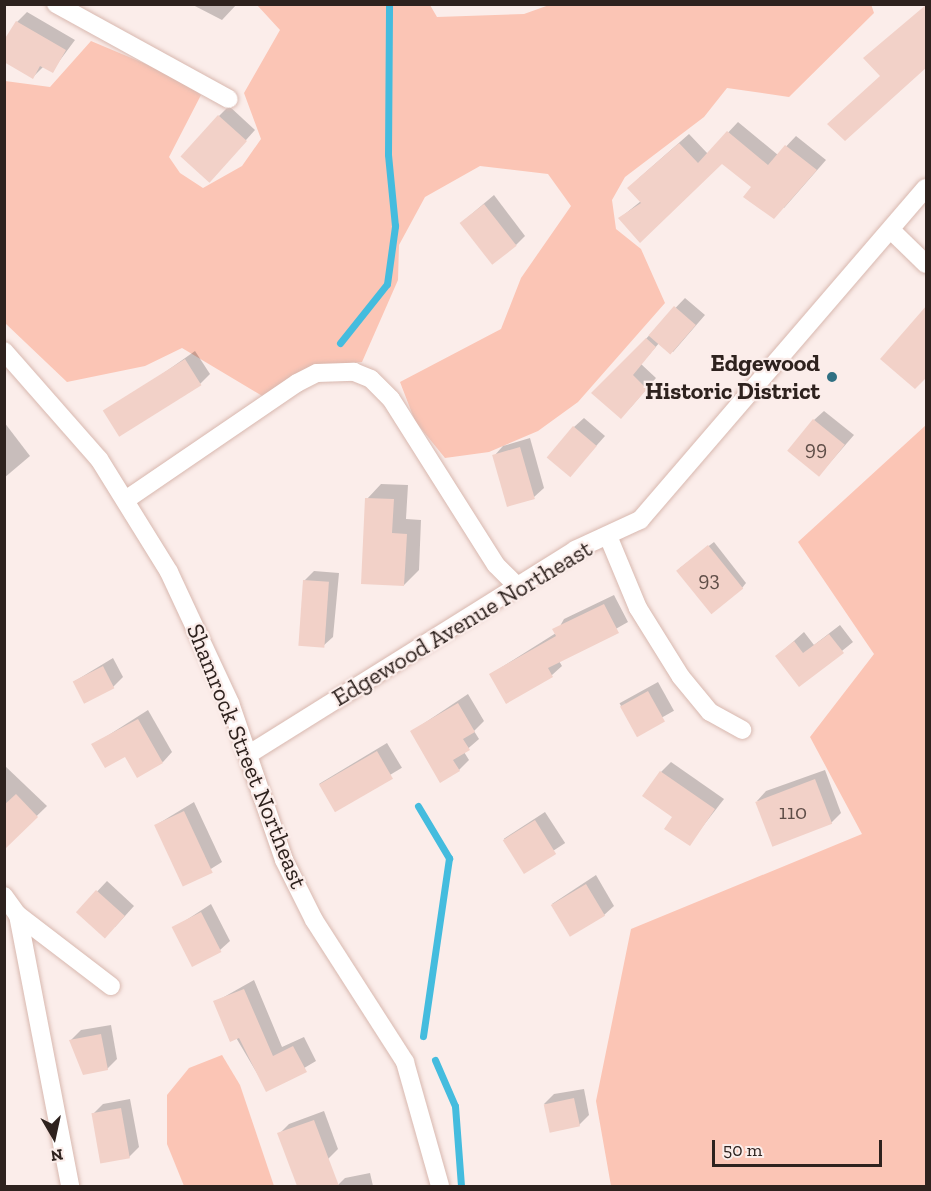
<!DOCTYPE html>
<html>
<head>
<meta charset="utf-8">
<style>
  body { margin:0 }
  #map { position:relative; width:931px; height:1191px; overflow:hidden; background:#fbedea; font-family:"Zilla Slab",serif }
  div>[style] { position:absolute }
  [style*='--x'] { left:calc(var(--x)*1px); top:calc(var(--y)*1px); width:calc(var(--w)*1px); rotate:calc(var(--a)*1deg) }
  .green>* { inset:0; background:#fbc5b5 }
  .shadow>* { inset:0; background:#0003; transform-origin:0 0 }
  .stream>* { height:7px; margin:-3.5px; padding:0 3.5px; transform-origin:3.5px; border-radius:3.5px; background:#44bcde }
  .building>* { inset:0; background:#f2d1c8; transform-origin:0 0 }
  .roads { filter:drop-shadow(0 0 2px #d8b8af) drop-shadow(0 0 2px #d8b8af) }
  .street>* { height:18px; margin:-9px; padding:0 9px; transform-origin:9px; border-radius:9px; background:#fff }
  .dots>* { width:16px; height:16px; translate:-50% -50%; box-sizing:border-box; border:3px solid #fbedea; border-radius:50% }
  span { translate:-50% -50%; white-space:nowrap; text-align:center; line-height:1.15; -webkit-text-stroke:4.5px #fbedea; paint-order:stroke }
  .number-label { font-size:21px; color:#5f4e48 }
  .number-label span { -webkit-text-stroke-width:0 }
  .poi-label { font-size:24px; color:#2e221e; font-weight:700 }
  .right { translate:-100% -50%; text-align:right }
  .street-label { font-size:24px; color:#2e221e }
  .frame { position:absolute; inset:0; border:6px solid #2e221e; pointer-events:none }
  .north { position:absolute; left:24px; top:1107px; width:60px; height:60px; -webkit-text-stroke:4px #fbedea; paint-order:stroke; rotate:171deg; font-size:16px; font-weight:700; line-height:24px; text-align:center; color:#2e221e }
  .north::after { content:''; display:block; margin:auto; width:21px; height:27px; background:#2e221e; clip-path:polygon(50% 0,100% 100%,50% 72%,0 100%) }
  .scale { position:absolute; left:712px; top:1140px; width:170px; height:27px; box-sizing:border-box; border:3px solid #2e221e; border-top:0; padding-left:8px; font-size:18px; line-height:21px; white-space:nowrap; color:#2e221e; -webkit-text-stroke:4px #fbedea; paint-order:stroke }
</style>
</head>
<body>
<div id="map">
  <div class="green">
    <i style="clip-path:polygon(552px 4px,871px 4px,874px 13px,789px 97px,727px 88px,704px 117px,625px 177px,612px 200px,616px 229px,641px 249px,665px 303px,578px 402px,538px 431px,489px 452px,445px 458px,415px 421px,400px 382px,501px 329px,521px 278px,571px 206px,548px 174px,480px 166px,425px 197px,399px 245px,398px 280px,362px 362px,315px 366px,264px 397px,182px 348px,145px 366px,67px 382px,5px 323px,5px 81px,50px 87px,91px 41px,179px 78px,201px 95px,169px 157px,180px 173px,203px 188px,242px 166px,261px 139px,244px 93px,280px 30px,257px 5px,430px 5px,437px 17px,524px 14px)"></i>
    <i style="clip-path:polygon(926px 425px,926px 1186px,611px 1186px,596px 1101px,631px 929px,862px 834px,810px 737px,874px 654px,798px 542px)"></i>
    <i style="clip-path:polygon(222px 1055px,240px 1085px,274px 1186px,184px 1186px,167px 1144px,167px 1095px,189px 1068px)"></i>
  </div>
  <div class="shadow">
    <i style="clip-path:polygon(191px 4px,237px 4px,222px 20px)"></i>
    <i style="clip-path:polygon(27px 12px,75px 40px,52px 71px,44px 66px,33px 77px,17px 22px)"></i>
    <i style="clip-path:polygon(229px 106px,255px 130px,219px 170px,219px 116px)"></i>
    <i style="clip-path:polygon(738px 122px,778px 155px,796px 136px,826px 160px,784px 208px,722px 161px,620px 218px,641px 201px,639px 178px,689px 134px,708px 154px)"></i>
    <i style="clip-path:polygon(494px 195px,525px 236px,516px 245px,461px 223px)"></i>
    <i style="clip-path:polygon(685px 298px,705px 315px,673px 352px,660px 342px,641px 364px,656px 378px,631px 407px,594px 393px)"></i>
    <i style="clip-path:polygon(195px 351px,210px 374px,200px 384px,107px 413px)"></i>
    <i style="clip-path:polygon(824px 411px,854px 435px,820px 474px,814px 420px)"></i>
    <i style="clip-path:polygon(584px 418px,605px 436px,581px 463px,574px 427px)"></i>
    <i style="clip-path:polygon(4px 422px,30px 456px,4px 478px)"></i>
    <i style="clip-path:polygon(530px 438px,544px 488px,534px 497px,494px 456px,503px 446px)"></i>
    <i style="clip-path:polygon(381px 484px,408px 485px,406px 519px,421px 520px,419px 570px,404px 585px,367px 499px)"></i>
    <i style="clip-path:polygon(714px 542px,746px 583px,742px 588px,680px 568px)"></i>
    <i style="clip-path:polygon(314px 571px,339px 573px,333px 637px,323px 646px,304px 581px)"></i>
    <i style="clip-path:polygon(614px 595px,628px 622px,559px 661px,562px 666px,552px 675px,491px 674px,556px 633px,564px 619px)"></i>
    <i style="clip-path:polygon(840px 625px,853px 642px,800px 685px,777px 656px,804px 632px,814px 645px)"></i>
    <i style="clip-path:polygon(113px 658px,123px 677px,113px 687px,75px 681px)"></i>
    <i style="left:658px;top:682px;width:33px;height:44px;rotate:61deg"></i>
    <i style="clip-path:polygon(468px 694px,484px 721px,474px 731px,479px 739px,464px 752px,469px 760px,459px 770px,411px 732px)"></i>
    <i style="clip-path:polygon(148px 710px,172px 752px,163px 762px,93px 745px)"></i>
    <i style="left:387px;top:743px;width:29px;height:79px;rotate:59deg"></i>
    <i style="clip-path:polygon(671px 762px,724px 799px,689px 844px,661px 772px)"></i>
    <i style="clip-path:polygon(4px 765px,47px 806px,10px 842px,4px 837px)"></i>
    <i style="clip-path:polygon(825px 770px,841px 813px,831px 823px,757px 801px,766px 791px)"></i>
    <i style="clip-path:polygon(194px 802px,222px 862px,185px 885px,156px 825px)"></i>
    <i style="left:545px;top:812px;width:37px;height:49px;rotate:57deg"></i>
    <i style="clip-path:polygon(596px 875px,614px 906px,604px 915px,552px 904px)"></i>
    <i style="clip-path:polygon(107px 881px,134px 906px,115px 927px,78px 912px)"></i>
    <i style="clip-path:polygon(211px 904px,230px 941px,220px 950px,174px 928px)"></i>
    <i style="clip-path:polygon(254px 980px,282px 1047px,304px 1037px,316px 1061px,267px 1090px,215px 1002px)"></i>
    <i style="clip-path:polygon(111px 1025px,117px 1059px,107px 1069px,71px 1040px,81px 1030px)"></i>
    <i style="clip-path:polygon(584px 1089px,589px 1115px,579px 1125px,544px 1104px,554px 1094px)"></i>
    <i style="clip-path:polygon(130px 1099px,139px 1147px,129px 1157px,93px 1114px,103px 1104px)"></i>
    <i style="clip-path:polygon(324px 1111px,338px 1149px,328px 1159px,279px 1134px,289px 1124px)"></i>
    <i style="clip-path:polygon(370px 1173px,373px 1186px,337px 1186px,345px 1178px)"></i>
  </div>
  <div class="stream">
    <i style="--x:340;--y:343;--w:75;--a:-51.5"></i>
    <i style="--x:387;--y:284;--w:59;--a:-82.1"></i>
    <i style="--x:395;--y:226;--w:72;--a:-95.6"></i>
    <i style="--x:388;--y:154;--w:150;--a:-89.6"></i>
    <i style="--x:418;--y:806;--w:61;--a:59.2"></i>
    <i style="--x:449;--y:858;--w:180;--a:98.3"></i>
    <i style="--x:435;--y:1060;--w:50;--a:66.5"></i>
    <i style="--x:455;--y:1106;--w:80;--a:85.7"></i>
  </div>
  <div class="building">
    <i style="clip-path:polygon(927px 4px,927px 67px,845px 141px,827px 124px,880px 76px,863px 58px)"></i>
    <i style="clip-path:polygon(16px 21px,66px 50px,53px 73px,40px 66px,33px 79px,4px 62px,4px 40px)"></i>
    <i style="left:218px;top:115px;width:39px;height:56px;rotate:42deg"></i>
    <i style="clip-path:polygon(727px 131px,768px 165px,785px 145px,817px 170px,774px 219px,743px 197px,751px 187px,722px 164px,640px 243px,618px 218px,641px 203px,627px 188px,679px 143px,698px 163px)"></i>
    <i style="left:484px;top:204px;width:53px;height:31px;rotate:52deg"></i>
    <i style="clip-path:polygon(927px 305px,927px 377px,915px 389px,880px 359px)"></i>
    <i style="left:674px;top:306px;width:29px;height:39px;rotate:41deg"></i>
    <i style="clip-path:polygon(646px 338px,656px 347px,633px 375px,647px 389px,621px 419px,591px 393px)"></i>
    <i style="left:185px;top:359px;width:31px;height:97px;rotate:58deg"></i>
    <i style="left:813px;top:419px;width:41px;height:41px;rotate:39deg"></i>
    <i style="left:573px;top:426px;width:31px;height:41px;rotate:40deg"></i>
    <i style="left:520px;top:447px;width:54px;height:29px;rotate:74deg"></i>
    <i style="clip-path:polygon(365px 498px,394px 499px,392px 533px,407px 534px,404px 586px,361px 584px)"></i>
    <i style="left:708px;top:545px;width:56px;height:41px;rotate:51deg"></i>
    <i style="left:303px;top:580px;width:26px;height:66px;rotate:4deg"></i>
    <i style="clip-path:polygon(604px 604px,619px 633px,548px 668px,553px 677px,506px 704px,489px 674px,556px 636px,552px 629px)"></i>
    <i style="clip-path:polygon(829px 634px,844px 653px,799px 687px,775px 656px,794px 641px,803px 653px)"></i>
    <i style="left:103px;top:666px;width:25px;height:34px;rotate:63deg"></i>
    <i style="left:648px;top:691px;width:35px;height:32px;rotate:61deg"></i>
    <i style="clip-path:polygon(458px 703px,475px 732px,463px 739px,470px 750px,453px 760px,460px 771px,440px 783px,410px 731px)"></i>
    <i style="clip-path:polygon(138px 719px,163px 763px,137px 778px,125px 757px,105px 768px,91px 744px)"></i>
    <i style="left:377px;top:751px;width:32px;height:67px;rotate:60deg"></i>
    <i style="clip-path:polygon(660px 771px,715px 809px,690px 846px,664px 829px,672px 817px,642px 796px)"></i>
    <i style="left:815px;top:779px;width:48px;height:64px;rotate:69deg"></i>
    <i style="clip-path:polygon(16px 794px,38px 817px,4px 850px,4px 805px)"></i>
    <i style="left:184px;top:811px;width:68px;height:33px;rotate:65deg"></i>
    <i style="left:535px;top:820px;width:40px;height:38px;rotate:58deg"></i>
    <i style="left:586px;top:884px;width:37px;height:41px;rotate:59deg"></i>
    <i style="left:96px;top:890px;width:39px;height:30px;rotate:42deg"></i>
    <i style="left:201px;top:912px;width:45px;height:33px;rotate:63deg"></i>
    <i style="clip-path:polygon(244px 989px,273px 1056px,293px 1046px,307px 1072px,266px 1092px,239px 1038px,230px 1042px,213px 1001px)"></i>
    <i style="clip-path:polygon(101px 1034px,108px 1070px,83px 1075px,69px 1040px)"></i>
    <i style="left:574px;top:1098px;width:29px;height:31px;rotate:78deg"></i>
    <i style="left:121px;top:1108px;width:51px;height:30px;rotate:80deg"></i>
    <i style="clip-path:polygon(314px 1120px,339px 1186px,297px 1186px,277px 1133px)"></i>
  </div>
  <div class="roads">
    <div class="street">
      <i style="--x:56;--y:4;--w:197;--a:28.8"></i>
      <i style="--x:891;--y:230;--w:49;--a:44.2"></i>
      <i style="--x:4;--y:351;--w:144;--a:48.7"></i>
      <i style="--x:99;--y:459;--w:133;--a:58.2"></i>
      <i style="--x:169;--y:572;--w:145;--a:65"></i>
      <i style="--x:230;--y:703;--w:166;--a:71"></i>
      <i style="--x:284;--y:860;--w:67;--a:63.4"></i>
      <i style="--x:314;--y:920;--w:169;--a:57.3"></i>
      <i style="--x:405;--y:1062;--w:129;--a:74.2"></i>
      <i style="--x:127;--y:499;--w:206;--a:-34.3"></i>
      <i style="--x:297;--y:383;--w:22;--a:-27"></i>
      <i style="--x:317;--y:373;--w:37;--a:-2"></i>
      <i style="--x:354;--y:372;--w:18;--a:22"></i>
      <i style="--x:371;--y:379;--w:28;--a:45"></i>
      <i style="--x:391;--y:399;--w:196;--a:57.7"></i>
      <i style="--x:496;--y:565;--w:30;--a:45"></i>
      <i style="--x:608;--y:536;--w:78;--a:67.4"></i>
      <i style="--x:638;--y:608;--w:81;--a:58.1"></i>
      <i style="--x:681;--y:677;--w:45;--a:50.4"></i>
      <i style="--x:710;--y:712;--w:37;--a:29"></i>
      <i style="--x:249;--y:754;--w:385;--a:-32"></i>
      <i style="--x:575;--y:550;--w:72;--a:-24.8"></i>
      <i style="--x:640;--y:520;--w:438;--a:-49.3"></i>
      <i style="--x:4;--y:896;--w:24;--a:54"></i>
      <i style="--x:18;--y:915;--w:117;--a:37.4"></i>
      <i style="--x:18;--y:915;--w:276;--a:79.1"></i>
    </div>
  </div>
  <div class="dots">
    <i style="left:832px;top:377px;background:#2f7083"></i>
  </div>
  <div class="number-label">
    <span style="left:816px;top:448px">99</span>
    <span style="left:709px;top:579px">93</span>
    <span style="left:793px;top:812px">110</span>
  </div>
  <div class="poi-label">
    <span class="right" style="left:820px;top:377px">Edgewood<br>Historic District</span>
  </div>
  <div class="street-label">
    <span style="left:462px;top:623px;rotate:-31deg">Edgewood Avenue Northeast</span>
    <span style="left:247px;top:756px;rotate:68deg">Shamrock Street Northeast</span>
  </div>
  <div class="frame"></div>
  <div class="north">N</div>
  <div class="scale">50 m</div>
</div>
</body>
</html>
